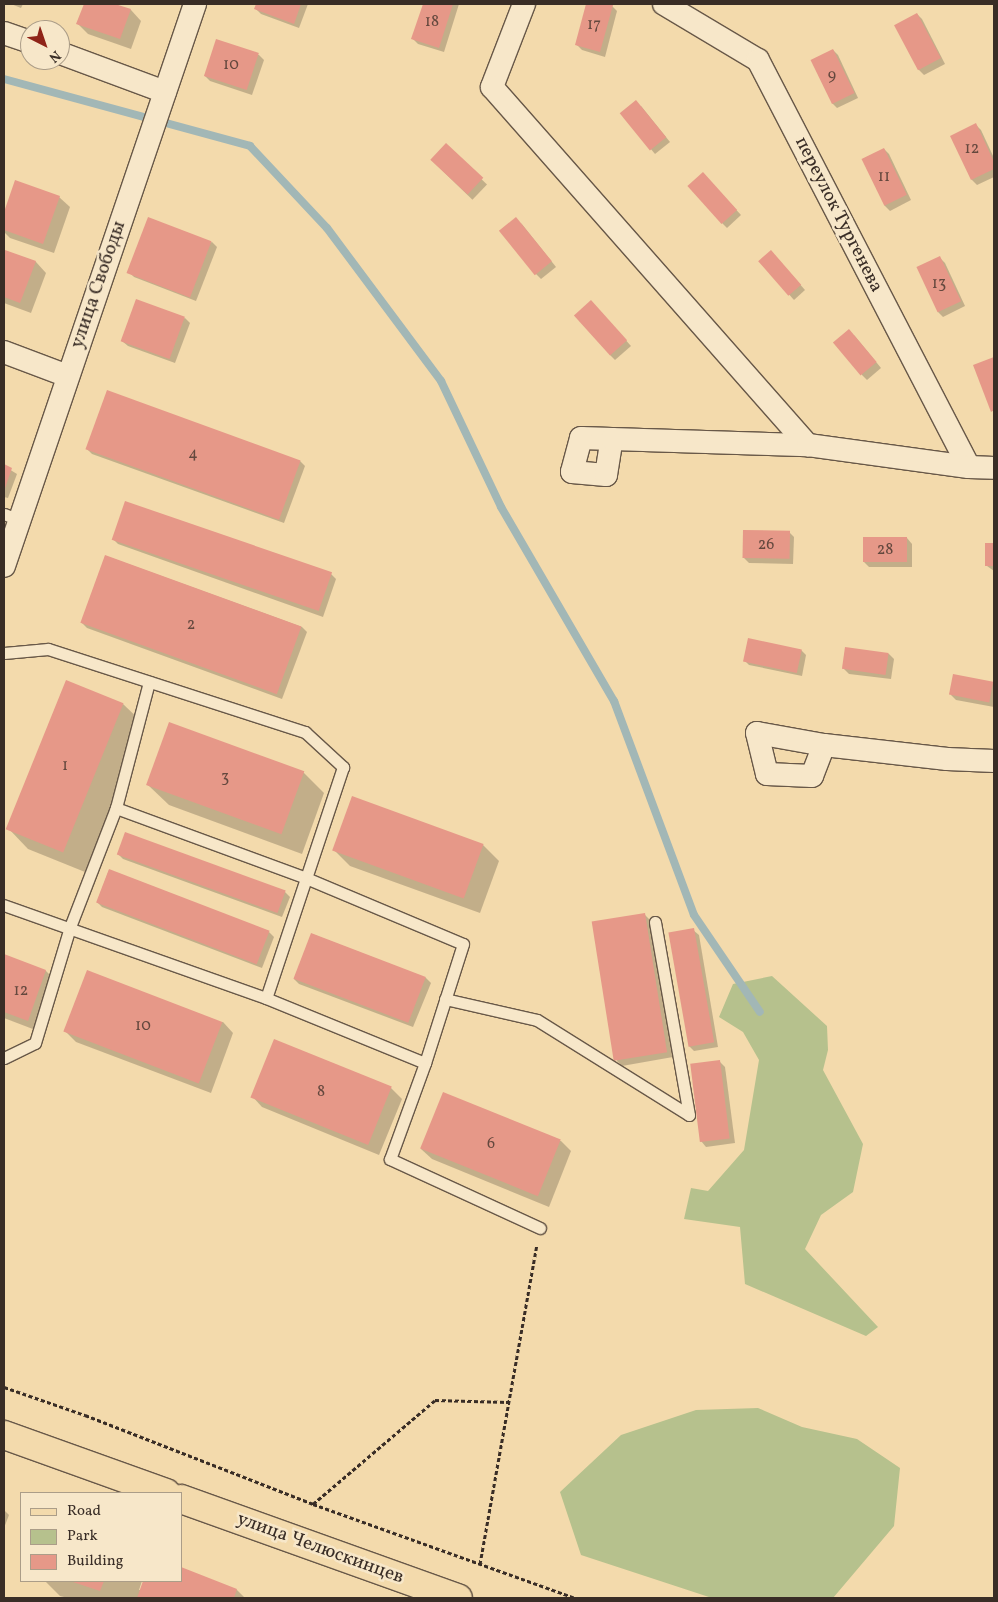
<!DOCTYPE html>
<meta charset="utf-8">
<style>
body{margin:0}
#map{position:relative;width:998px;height:1602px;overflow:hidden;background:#f3daac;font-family:Vollkorn,serif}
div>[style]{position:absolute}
.green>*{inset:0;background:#b6c18d}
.shadow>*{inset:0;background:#0003;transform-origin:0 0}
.stream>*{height:8px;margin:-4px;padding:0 4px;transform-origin:4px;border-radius:4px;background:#a2b7b6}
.building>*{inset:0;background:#e69888;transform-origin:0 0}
.path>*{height:3px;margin-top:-1.5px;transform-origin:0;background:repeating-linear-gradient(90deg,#392d26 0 4px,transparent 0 6.5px)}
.roads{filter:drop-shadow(1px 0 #685848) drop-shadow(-1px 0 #685848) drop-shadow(0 1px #685848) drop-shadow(0 -1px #685848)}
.service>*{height:11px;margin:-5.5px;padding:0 5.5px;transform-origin:5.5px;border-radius:5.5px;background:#f7e7c9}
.minor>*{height:22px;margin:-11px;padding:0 11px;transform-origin:11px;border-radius:11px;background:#f7e7c9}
.primary>*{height:28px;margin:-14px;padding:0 14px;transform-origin:14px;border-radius:14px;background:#f3daac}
span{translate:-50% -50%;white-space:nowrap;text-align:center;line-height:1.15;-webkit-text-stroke:5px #f7e7c9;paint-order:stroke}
.number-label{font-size:16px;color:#64483e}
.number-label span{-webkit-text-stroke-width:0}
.street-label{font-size:19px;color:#392d26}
.frame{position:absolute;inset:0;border:5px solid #392d26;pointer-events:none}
.legend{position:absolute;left:20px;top:1492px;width:162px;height:90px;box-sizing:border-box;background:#f7e7c9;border:1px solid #ab9d88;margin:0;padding:6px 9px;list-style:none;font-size:15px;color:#392d26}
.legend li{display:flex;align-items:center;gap:10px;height:25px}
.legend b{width:25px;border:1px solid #ab9d88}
.north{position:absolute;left:20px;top:20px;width:50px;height:50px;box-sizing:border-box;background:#f7e7c9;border:1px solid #ab9d88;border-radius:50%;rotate:139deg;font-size:14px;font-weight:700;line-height:20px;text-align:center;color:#392d26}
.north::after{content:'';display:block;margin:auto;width:18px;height:22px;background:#8f2418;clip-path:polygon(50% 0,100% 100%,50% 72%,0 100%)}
</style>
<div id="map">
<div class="green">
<i style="clip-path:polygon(772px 976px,827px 1026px,828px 1050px,823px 1070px,863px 1144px,853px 1192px,821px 1215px,805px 1249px,878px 1327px,866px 1336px,745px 1284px,740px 1227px,684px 1219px,691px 1188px,708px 1191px,744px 1150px,759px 1060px,743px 1032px,719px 1017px,733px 984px)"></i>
<i style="clip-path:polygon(758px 1408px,802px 1427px,857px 1439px,900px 1468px,894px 1526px,833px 1598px,712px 1598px,581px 1555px,560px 1492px,621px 1435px,696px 1410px)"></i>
</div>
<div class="shadow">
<i style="clip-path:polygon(11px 4px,23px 4px,21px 8px)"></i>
<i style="clip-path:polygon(85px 4px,112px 4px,131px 10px,141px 21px,131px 49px,88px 34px,78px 24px)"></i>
<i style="clip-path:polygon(257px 4px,308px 4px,299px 28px,261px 14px,256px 9px)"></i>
<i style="clip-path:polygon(424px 4px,459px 4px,444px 52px,418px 44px,413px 39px)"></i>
<i style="clip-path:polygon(588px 4px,603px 4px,612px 6px,617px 11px,605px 57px,582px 50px,577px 45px)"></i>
<i style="clip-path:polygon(917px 14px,922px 19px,945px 64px,924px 75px,919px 70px)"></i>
<i style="clip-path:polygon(217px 40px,259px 55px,264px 60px,252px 95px,210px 81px,205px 76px)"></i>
<i style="clip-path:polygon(833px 50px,838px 55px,858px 98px,837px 108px,832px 103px)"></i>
<i style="clip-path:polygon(641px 106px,670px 142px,655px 154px,621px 113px)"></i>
<i style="clip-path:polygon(976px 125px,981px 130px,994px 158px,994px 177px,977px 185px,972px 180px,952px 137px)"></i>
<i style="left:446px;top:145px;width:57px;height:21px;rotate:44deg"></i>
<i style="clip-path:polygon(884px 149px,889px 154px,911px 200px,890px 211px,885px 206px,863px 159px)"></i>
<i style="clip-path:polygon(708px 179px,741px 215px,727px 228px,722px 223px)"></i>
<i style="clip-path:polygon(16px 182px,59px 197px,70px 207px,54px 253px,10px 238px,4px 232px,4px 215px)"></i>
<i style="clip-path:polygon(521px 223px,556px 267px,541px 279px,536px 274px)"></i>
<i style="clip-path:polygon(212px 242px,217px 247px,196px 301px,134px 277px,129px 272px)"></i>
<i style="clip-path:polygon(6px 251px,36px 262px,46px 273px,31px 313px,4px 303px,4px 258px)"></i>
<i style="clip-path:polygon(776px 257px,805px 290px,794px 300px,760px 262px)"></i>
<i style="clip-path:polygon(940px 258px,945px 263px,965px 306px,943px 317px,938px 312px)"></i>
<i style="clip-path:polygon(596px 307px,631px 346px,615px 360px,610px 355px)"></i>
<i style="clip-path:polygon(185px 318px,190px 323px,175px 363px,128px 346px,122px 341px)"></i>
<i style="clip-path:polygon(854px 335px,881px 368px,867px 380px,862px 375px)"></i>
<i style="clip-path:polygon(994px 358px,994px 414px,974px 366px)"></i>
<i style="clip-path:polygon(87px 449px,300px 461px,305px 466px,284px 523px,92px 454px)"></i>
<i style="clip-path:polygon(4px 466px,17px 474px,8px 498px,4px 497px)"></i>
<i style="clip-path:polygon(789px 532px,794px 537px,793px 564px,749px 563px,744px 558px)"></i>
<i style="clip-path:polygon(907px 538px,912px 544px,912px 567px,869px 567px,864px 562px)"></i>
<i style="clip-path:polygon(113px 539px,331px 574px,336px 579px,323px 617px,118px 544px)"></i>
<i style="clip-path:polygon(987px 545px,994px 545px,994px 571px,987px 566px)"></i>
<i style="clip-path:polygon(106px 556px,302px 627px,307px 632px,282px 699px,87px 628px,82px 623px)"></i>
<i style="clip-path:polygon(846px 649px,889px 654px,894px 659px,891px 679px,849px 674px,844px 669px)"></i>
<i style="clip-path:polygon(801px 650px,806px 655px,802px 676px,749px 665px,744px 660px)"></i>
<i style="clip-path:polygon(992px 683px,994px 685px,994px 707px,956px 700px,951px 695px)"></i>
<i style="clip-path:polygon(123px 704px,144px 724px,85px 872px,28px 849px,8px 828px)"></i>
<i style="clip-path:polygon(303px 772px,324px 793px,302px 854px,169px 805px,148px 785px)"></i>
<i style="clip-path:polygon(483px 845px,499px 861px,480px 913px,350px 866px,334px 850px)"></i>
<i style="clip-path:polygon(118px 854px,285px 892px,290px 897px,282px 917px,123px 859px)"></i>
<i style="clip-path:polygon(109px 870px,269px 932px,274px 937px,262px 968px,102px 907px,97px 902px)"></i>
<i style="clip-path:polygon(644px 914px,649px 919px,673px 1057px,622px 1066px,617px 1061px)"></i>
<i style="clip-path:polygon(693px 930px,699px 935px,718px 1047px,694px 1051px,689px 1046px)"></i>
<i style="clip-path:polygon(312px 934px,426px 978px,431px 983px,413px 1027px,299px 984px,294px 979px)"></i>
<i style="clip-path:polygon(4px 956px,46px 971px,56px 981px,38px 1031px,4px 1018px)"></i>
<i style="clip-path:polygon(223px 1022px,233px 1033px,211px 1093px,76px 1042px,65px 1031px)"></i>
<i style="clip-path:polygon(720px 1062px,725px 1067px,735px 1143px,706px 1147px,701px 1141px)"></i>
<i style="clip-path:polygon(391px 1088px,402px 1099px,379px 1155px,262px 1107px,252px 1096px)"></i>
<i style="clip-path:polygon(561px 1141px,571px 1151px,549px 1207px,432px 1159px,421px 1149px)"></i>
<i style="clip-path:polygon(4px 1510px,9px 1515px,4px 1528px)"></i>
<i style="clip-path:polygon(181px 1569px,237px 1590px,245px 1598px,68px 1598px,60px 1596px,45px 1581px,142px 1581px,139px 1590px,141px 1590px,145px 1581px,181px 1581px)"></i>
</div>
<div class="stream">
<i style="left:4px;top:79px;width:255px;rotate:15.2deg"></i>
<i style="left:250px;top:146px;width:112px;rotate:46.8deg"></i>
<i style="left:327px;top:228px;width:191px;rotate:53.3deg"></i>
<i style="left:441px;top:381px;width:140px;rotate:64.5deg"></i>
<i style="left:501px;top:507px;width:225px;rotate:59.8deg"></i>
<i style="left:614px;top:701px;width:228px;rotate:69.5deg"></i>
<i style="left:694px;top:915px;width:117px;rotate:55.8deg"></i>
</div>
<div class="building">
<i style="clip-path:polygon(84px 4px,115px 4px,131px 9px,120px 39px,76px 24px)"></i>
<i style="clip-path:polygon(256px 4px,301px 4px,294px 24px,254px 9px)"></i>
<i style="clip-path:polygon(423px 4px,453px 4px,439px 48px,411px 39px)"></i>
<i style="clip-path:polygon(586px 4px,613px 5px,600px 52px,575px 45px)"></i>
<i style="left:917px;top:13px;width:51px;height:26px;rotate:62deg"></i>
<i style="left:216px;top:39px;width:45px;height:39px;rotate:18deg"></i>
<i style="left:833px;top:49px;width:49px;height:25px;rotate:64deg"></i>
<i style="left:636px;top:100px;width:48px;height:21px;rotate:51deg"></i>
<i style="clip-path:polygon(976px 123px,994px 162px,994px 169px,971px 180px,950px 136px)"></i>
<i style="left:446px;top:143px;width:51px;height:23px;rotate:43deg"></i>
<i style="left:884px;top:148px;width:52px;height:25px;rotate:64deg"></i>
<i style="left:703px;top:172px;width:51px;height:21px;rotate:48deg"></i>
<i style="clip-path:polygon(15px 180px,60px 196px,43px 244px,4px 230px,4px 212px)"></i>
<i style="left:148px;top:217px;width:68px;height:60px;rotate:21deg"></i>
<i style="left:516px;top:217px;width:57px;height:22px;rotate:51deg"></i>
<i style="clip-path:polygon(5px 250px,36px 261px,20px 303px,4px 297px)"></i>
<i style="left:771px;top:250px;width:46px;height:17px;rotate:49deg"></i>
<i style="left:940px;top:256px;width:50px;height:26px;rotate:65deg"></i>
<i style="left:136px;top:299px;width:52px;height:45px;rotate:20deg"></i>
<i style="left:591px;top:300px;width:54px;height:23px;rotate:48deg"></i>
<i style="left:849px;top:329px;width:43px;height:21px;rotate:50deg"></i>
<i style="clip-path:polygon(994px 357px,994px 410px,991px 412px,973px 365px)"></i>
<i style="left:107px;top:390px;width:206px;height:63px;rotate:20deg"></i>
<i style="clip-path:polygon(4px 464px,12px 468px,4px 491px)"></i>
<i style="left:125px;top:501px;width:219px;height:41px;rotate:19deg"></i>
<i style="left:743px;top:530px;width:47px;height:28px;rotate:1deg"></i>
<i style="left:863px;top:537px;width:44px;height:25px"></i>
<i style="left:985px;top:543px;width:9px;height:23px"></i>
<i style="left:105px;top:555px;width:209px;height:72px;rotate:20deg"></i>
<i style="left:748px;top:638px;width:55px;height:24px;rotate:12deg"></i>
<i style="left:845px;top:647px;width:44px;height:22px;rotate:8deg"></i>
<i style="left:953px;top:674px;width:41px;height:21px;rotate:11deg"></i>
<i style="left:66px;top:680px;width:62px;height:161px;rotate:22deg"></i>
<i style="left:169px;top:722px;width:144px;height:67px;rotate:20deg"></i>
<i style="left:352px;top:796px;width:140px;height:58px;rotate:20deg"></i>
<i style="left:125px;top:832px;width:171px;height:24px;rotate:20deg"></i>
<i style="left:109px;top:869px;width:172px;height:36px;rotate:21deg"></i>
<i style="left:645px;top:913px;width:141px;height:54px;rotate:81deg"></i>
<i style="left:694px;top:928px;width:116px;height:26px;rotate:80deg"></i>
<i style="left:311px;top:933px;width:123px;height:49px;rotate:21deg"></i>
<i style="clip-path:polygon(4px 954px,46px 970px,28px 1021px,4px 1012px)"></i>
<i style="left:87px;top:970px;width:145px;height:66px;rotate:21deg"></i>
<i style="left:274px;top:1039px;width:127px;height:63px;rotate:22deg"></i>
<i style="left:720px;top:1060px;width:79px;height:30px;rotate:83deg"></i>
<i style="left:443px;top:1092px;width:127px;height:61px;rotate:22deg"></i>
<i style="clip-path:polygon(181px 1567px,237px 1589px,234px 1598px,137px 1598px,143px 1581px,181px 1581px)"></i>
<i style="clip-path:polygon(70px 1581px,104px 1581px,100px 1591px)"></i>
</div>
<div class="path">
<i style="left:4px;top:1387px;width:86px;rotate:19.1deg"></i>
<i style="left:85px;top:1415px;width:245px;rotate:21.3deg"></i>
<i style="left:313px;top:1504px;width:279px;rotate:19.7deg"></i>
<i style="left:313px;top:1504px;width:160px;rotate:-40.4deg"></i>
<i style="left:435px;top:1400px;width:73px;rotate:1.6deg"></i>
<i style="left:480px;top:1564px;width:324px;rotate:-79.9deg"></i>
</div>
<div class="roads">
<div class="service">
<i style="left:4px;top:514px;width:17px;rotate:21deg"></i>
<i style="left:4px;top:653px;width:44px;rotate:-5.2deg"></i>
<i style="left:48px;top:649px;width:270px;rotate:17.9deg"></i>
<i style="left:305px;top:732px;width:52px;rotate:42.6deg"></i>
<i style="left:343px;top:767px;width:243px;rotate:108.4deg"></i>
<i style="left:266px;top:998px;width:278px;rotate:-160.5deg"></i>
<i style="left:149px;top:682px;width:130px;rotate:104.7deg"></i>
<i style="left:116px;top:808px;width:202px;rotate:20.2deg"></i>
<i style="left:306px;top:878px;width:170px;rotate:22.8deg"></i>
<i style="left:463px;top:944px;width:125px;rotate:107.7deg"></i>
<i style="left:425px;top:1063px;width:172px;rotate:-157.8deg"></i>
<i style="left:445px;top:999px;width:94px;rotate:12.9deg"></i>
<i style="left:537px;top:1020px;width:179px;rotate:32deg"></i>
<i style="left:689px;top:1115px;width:196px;rotate:-100deg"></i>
<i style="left:4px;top:1058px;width:34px;rotate:-26deg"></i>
<i style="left:35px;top:1043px;width:121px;rotate:-73.2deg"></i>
<i style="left:70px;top:927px;width:128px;rotate:-68.9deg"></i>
<i style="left:425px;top:1063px;width:102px;rotate:110deg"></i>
<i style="left:390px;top:1159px;width:165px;rotate:24.7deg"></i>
</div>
<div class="minor">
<i style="left:524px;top:4px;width:89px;rotate:111.1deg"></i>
<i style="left:492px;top:87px;width:478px;rotate:48.6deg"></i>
<i style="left:664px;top:4px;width:109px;rotate:30.8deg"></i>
<i style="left:758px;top:60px;width:458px;rotate:62.6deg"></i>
<i style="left:4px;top:33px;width:28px;rotate:19deg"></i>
<i style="left:60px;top:53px;width:112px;rotate:20.4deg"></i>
<i style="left:4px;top:352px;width:68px;rotate:20.6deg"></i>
<i style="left:612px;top:439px;width:31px;rotate:-178deg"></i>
<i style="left:581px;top:438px;width:35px;rotate:105deg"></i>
<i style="left:572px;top:472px;width:34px;rotate:5deg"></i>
<i style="left:606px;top:475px;width:36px;rotate:-81deg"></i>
<i style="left:612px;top:439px;width:196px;rotate:1.8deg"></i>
<i style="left:808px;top:445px;width:162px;rotate:7.8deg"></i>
<i style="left:969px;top:467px;width:25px;rotate:2deg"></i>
<i style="left:4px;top:566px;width:594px;rotate:-71.23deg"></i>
<i style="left:824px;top:745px;width:68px;rotate:-169.8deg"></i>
<i style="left:757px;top:733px;width:42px;rotate:76.3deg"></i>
<i style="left:767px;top:774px;width:45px;rotate:2.5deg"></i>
<i style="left:812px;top:776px;width:33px;rotate:-69deg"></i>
<i style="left:824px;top:745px;width:124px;rotate:6.5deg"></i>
<i style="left:947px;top:759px;width:47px;rotate:2.4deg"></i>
</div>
<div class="primary">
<i style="left:4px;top:1435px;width:172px;rotate:19.7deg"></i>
<i style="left:181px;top:1499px;width:294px;rotate:19.7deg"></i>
</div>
</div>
<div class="number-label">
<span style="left:432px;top:22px">18</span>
<span style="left:594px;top:25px">17</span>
<span style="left:231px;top:65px">10</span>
<span style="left:832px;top:76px">9</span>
<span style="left:972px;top:149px">12</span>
<span style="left:884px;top:177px">11</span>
<span style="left:939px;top:284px">13</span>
<span style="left:193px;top:454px">4</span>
<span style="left:766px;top:545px">26</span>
<span style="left:885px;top:550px">28</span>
<span style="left:191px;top:625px">2</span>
<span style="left:65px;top:766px">1</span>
<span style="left:225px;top:778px">3</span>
<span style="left:21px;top:991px">12</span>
<span style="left:143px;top:1026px">10</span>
<span style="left:321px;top:1092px">8</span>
<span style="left:491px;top:1144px">6</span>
</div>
<div class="street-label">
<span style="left:838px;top:215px;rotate:63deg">переулок Тургенева</span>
<span style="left:99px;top:285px;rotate:-71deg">улица Свободы</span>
<span style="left:320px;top:1549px;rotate:20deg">улица Челюскинцев</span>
</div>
<div class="frame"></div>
<ul class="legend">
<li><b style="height:6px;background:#f3daac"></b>Road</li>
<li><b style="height:14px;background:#b6c18d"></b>Park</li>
<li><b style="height:14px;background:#e69888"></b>Building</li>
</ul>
<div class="north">N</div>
</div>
